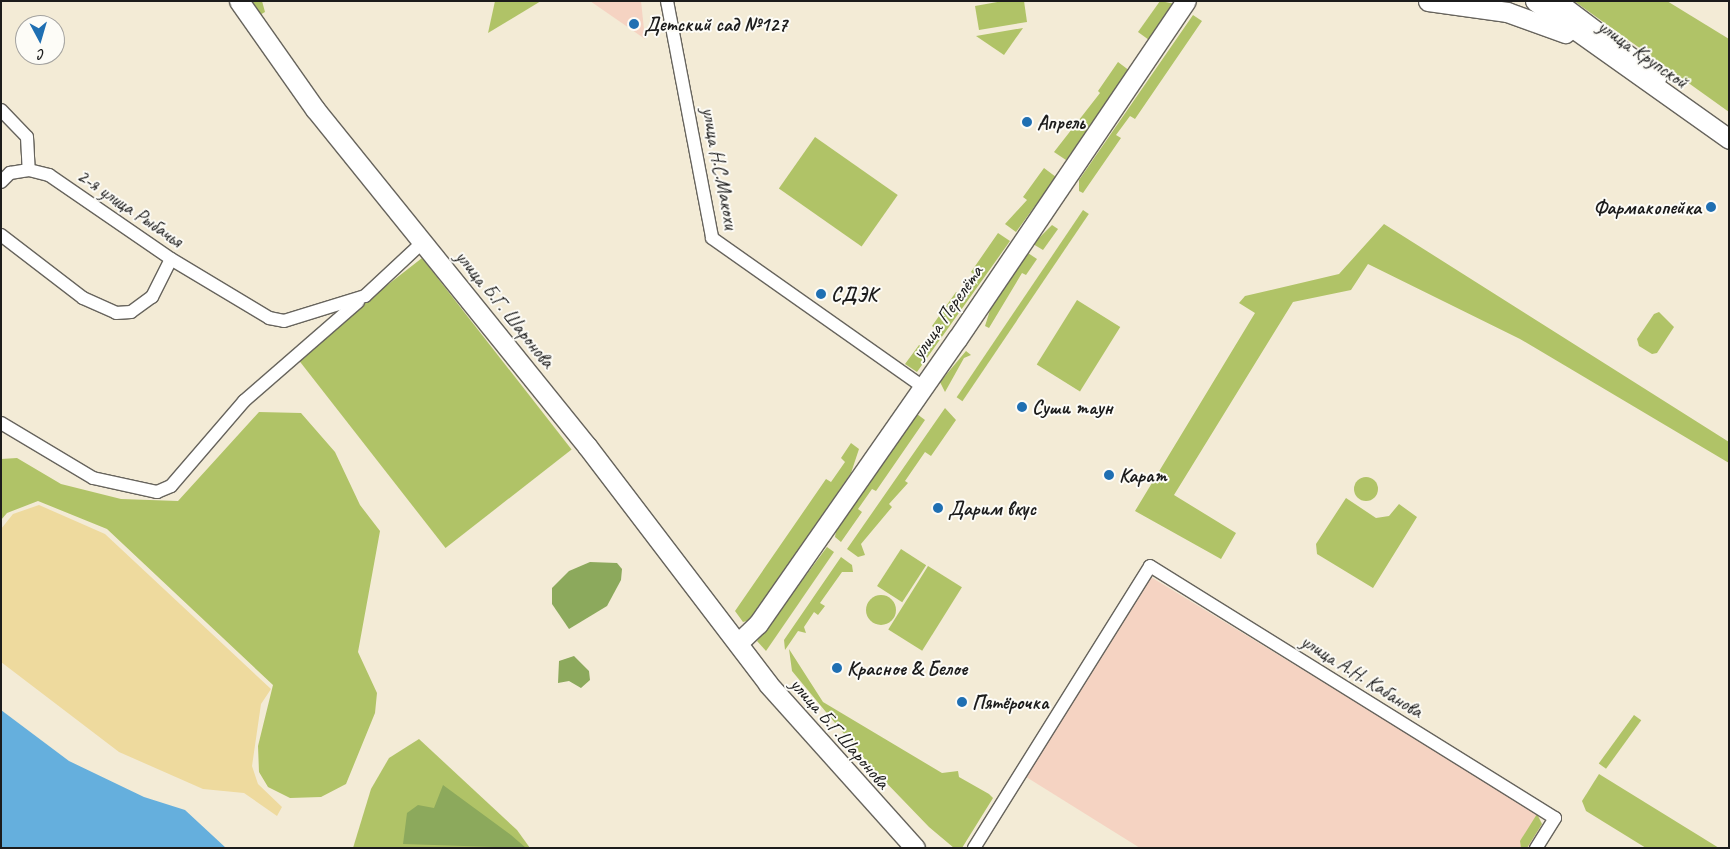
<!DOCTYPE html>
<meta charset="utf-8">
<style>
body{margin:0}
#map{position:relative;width:1730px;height:849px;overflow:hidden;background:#f3ebd6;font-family:Caveat,sans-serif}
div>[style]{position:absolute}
.built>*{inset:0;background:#f5d3c2}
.green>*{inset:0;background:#b0c367;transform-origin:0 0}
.round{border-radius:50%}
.forest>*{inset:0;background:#8ca95c}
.sand>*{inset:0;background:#eeda9e}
.water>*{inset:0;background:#65afdd}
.roads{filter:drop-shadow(1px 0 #67645d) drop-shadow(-1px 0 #67645d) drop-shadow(0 1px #67645d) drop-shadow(0 -1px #67645d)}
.street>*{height:12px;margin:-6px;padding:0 6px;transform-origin:6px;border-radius:6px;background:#fff}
.secondary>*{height:19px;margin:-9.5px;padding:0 9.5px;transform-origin:9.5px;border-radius:9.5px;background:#fff}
.dots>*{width:14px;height:14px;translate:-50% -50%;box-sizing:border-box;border:2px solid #fdfcf7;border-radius:50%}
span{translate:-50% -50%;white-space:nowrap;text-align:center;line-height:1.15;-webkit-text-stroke:4px #fdfcf7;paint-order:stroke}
.poi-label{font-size:20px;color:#1c1c1c;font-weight:700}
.left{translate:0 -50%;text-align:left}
.right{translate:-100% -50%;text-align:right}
.street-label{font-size:20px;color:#1c1c1c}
.frame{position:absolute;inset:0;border:2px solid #1c1c1c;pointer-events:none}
.north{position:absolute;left:15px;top:15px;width:50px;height:50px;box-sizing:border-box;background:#fdfcf7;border:1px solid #a3a29f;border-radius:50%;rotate:174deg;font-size:14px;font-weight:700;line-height:20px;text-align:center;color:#1c1c1c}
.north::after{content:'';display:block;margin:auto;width:18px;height:22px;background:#1f6fb2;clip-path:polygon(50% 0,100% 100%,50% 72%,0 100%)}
</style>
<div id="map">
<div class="built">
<i style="clip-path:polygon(590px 1px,641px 1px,645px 39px)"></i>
<i style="clip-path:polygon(1151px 577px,1537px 813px,1542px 824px,1528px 848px,1140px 848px,1023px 775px)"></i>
</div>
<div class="green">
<i style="clip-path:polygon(245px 1px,262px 1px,265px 12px,258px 16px)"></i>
<i style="clip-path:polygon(495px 1px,541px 1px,488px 33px)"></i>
<i style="clip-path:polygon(1003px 1px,1024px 1px,1027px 22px,979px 30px,975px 6px)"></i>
<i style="clip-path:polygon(1160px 1px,1176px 4px,1149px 40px,1138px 32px)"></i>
<i style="clip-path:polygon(1574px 1px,1667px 1px,1729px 39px,1729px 112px)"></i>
<i style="clip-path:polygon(1193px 15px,1202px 21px,1135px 119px,1130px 116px,1116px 135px,1121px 138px,1083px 193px,1079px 191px,1079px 180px)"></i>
<i style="clip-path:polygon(1023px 28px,1004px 55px,976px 36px)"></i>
<i style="clip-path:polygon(1118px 62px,1130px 71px,1066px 160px,1054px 152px,1100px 93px,1098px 91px)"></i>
<i style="left:815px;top:137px;width:101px;height:63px;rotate:35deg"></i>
<i style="clip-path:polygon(1044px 168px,1056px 177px,1016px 232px,1005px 224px,1027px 200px,1023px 197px)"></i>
<i style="left:1083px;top:210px;width:7px;height:226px;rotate:34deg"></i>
<i style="clip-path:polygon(1384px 224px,1729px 442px,1729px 463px,1520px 339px,1368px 264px,1351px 290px,1293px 302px,1174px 495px,1236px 533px,1221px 559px,1135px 511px,1255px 313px,1239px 303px,1245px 296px,1339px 274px)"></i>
<i style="clip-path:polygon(1052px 225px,1058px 229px,1043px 250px,1033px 244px)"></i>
<i style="clip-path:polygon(998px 233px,1010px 241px,917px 372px,905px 364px,919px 345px,923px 348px,936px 329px,932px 326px,956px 292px,961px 295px,975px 275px,971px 272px)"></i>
<i style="clip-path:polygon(1028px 253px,1037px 259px,1026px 275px,1022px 273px,989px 328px,985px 326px,992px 304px)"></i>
<i style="left:422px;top:258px;width:243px;height:160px;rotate:52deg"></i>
<i style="left:1077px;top:300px;width:51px;height:76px;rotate:32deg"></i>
<i style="clip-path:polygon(1659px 312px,1674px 327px,1657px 353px,1652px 354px,1639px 346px,1637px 339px,1654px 314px)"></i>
<i style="clip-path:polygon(966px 351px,971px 355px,964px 358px,945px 392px,940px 382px)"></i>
<i style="clip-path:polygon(945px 408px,956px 420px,931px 456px,925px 452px,905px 481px,908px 483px,889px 504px,892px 507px,861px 544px,865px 555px,858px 557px,847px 549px)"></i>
<i style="clip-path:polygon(259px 412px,301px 413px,335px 452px,360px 505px,380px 531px,358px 652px,377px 693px,375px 713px,346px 784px,321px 797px,290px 798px,268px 787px,259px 772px,258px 746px,273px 685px,107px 529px,38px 501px,7px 513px,1px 520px,1px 459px,17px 458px,61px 484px,121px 499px,178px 501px)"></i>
<i style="clip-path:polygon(917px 414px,925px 420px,876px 491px,872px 489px,858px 509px,862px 512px,841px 542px,835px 537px,836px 530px)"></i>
<i style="clip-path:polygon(851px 443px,859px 449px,851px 473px,750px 620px,743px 622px,735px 611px,826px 479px,831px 482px,845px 462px,841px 458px)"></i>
<i class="round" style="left:1354px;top:477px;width:24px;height:24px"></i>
<i style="clip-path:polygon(1346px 498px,1376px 518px,1389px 516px,1399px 504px,1417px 517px,1373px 588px,1317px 554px,1316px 544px)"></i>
<i style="clip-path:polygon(827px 547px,834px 552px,766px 651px,757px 641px)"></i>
<i style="left:901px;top:549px;width:30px;height:44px;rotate:33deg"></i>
<i style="clip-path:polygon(841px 557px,852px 565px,853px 572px,842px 572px,820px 603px,825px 606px,818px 615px,814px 612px,804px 627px,806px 633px,798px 631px,785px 650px,784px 640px)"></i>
<i style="left:928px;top:566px;width:40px;height:75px;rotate:32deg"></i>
<i class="round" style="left:866px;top:595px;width:30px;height:30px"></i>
<i style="clip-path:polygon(789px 649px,823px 702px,942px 773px,958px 771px,959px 777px,989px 794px,993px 798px,962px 848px,954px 848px,929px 827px,874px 770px,792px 671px)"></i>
<i style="left:1634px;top:715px;width:9px;height:60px;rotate:36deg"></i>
<i style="clip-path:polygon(419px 739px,517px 830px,530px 848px,353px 848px,371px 789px,389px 758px)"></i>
<i style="clip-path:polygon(1599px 774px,1719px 848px,1646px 848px,1586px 811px,1582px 801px)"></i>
<i style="clip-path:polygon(1537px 814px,1542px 824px,1527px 848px,1521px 848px,1520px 841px)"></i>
</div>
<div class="forest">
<i style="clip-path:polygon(590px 562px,617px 563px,622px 569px,621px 580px,607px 606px,569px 629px,552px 604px,552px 588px,569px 571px)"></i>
<i style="clip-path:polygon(574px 656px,589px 671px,590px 680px,581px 688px,569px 681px,558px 683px,559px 661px)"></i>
<i style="clip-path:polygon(443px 785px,511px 835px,526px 848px,403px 844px,407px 813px,418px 805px,434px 808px)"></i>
</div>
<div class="sand">
<i style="clip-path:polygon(39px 505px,105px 534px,271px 689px,261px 704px,252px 766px,258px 784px,282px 807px,277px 816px,244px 793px,203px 789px,119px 752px,1px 662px,1px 529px,13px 514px)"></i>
</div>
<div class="water">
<i style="clip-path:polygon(1px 710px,69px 761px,144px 797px,185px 810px,226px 848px,1px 848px)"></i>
</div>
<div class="roads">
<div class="street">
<i style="left:667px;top:1px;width:241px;rotate:79.2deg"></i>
<i style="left:712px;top:238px;width:257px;rotate:35.2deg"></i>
<i style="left:1px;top:110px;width:37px;rotate:46deg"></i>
<i style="left:27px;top:137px;width:33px;rotate:87deg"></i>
<i style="left:1px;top:182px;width:13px;rotate:-45deg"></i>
<i style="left:10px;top:173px;width:19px;rotate:-9deg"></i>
<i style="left:29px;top:170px;width:21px;rotate:14deg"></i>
<i style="left:49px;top:175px;width:148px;rotate:34.5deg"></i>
<i style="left:171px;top:259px;width:114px;rotate:31deg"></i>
<i style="left:269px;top:318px;width:15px;rotate:11deg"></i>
<i style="left:284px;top:321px;width:85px;rotate:-17.2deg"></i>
<i style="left:365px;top:296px;width:79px;rotate:-43deg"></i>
<i style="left:1px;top:235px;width:103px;rotate:37.5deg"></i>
<i style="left:83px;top:298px;width:36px;rotate:24deg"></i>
<i style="left:116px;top:313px;width:15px;rotate:-4deg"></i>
<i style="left:131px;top:312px;width:26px;rotate:-36deg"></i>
<i style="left:152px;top:297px;width:42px;rotate:-63.4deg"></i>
<i style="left:1px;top:423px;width:107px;rotate:30.9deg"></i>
<i style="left:93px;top:478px;width:66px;rotate:12.3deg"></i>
<i style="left:157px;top:492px;width:15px;rotate:-23deg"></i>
<i style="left:171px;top:486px;width:112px;rotate:-49.3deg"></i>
<i style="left:244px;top:401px;width:151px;rotate:-41deg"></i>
<i style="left:974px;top:848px;width:332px;rotate:-58deg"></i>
<i style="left:1150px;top:566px;width:477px;rotate:31.9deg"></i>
<i style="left:1555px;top:818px;width:36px;rotate:122deg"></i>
</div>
<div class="secondary">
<i style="left:239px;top:1px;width:132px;rotate:54.9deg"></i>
<i style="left:315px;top:109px;width:433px;rotate:51.1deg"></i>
<i style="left:587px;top:446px;width:299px;rotate:52.7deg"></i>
<i style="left:768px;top:684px;width:220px;rotate:48.1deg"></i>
<i style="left:1428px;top:1px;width:80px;rotate:7.9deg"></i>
<i style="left:1507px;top:12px;width:62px;rotate:19.9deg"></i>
<i style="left:1535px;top:1px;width:238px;rotate:35.4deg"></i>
<i style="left:1556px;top:1px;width:126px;rotate:37deg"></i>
<i style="left:738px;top:643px;width:28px;rotate:-44deg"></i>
<i style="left:758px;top:624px;width:348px;rotate:-55.1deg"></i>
<i style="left:957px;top:339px;width:408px;rotate:-55.9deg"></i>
</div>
</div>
<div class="dots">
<i style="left:634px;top:24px;background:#1f6fb2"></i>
<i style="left:1027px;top:122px;background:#1f6fb2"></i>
<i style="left:1711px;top:207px;background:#1f6fb2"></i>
<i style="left:821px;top:294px;background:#1f6fb2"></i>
<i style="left:1022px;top:407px;background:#1f6fb2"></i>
<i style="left:1109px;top:475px;background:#1f6fb2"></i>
<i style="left:938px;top:508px;background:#1f6fb2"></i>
<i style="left:837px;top:668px;background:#1f6fb2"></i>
<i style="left:962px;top:702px;background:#1f6fb2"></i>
</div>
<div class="poi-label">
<span class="left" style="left:644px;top:24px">Детский сад №127</span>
<span class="left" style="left:1037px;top:122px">Апрель</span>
<span class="right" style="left:1701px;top:207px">Фармакопейка</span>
<span class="left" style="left:831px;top:294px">СДЭК</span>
<span class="left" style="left:1032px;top:407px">Суши таун</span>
<span class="left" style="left:1119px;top:475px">Карат</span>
<span class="left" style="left:948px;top:508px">Дарим вкус</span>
<span class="left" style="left:847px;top:668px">Красное &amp; Белое</span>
<span class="left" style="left:972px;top:702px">Пятёрочка</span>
</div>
<div class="street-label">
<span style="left:1643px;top:54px;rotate:35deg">улица Крупской</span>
<span style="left:720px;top:168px;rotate:79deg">улица Н.С.Макохи</span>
<span style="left:130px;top:208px;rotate:34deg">2-я улица Рыбачья</span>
<span style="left:505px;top:309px;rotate:51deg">улица Б.Г. Шаронова</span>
<span style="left:947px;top:312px;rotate:-55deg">улица Перелёта</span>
<span style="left:1362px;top:676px;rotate:32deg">улица А.Н. Кабанова</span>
<span style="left:840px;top:733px;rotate:49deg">улица Б.Г.Шаронова</span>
</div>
<div class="frame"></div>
<div class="north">С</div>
</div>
